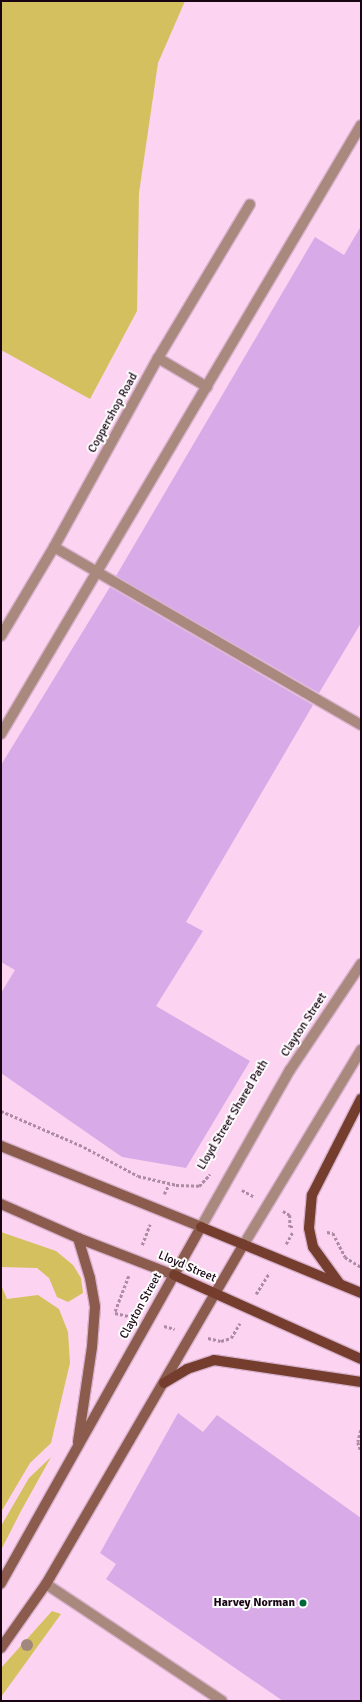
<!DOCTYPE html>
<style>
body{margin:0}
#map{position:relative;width:362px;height:1702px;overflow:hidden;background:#fcd3f0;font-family:Signika,sans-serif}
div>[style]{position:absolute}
.green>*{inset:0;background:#d5c05f}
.building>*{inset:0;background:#d8abe8}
.path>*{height:2.5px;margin-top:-1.25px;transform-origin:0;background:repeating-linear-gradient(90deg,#ad8ba3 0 3px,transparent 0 5px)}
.roads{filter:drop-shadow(1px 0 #d8b2cd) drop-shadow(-1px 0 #d8b2cd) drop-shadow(0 1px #d8b2cd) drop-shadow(0 -1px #d8b2cd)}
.lane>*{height:10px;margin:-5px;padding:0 5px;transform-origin:5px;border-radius:5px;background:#a9887e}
.street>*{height:10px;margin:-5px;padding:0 5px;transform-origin:5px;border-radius:5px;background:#a9887e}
.secondary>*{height:10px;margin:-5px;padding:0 5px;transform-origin:5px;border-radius:5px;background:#8b5c4e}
.primary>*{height:10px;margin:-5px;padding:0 5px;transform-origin:5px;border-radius:5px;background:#753d2d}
.trees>*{width:12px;height:12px;margin:-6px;border-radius:50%;background:#a0887f}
.dots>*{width:11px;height:11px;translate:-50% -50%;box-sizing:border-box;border:2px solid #fff;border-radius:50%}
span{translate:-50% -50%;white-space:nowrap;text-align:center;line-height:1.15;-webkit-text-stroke:4px #fff;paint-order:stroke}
.street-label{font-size:12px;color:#190414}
.poi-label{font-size:12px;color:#190414;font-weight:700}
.right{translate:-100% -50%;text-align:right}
.frame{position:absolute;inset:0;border:2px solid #190414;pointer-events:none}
</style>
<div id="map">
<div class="green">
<i style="clip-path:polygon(1px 1px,185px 1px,158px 63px,139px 193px,137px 311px,90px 399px,1px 350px)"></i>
<i style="clip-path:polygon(1px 1232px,56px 1251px,73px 1265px,81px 1278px,83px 1293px,68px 1302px,57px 1297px,49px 1278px,37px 1268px,1px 1267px)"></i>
<i style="clip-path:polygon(1px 1285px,7px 1299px,38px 1295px,59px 1309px,68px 1332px,70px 1363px,51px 1443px,30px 1463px,1px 1512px)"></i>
<i style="clip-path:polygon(51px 1457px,21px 1511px,1px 1550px,1px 1526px,29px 1478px)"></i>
<i style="clip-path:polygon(52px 1611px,61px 1614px,1px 1697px,1px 1668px)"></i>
</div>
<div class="building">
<i style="clip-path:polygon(361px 226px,361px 623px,319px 693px,116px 576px,315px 237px,344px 255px)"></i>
<i style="clip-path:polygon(110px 587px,313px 705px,186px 922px,203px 931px,156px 1006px,250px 1061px,186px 1168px,122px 1157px,1px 1073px,1px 993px,15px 970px,1px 962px,1px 765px)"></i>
<i style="clip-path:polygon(178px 1413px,203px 1432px,217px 1415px,361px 1518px,361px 1701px,283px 1701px,106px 1579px,116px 1564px,100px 1553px)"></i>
</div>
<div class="path">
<i style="left:1px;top:1111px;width:90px;rotate:23.4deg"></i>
<i style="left:84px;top:1147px;width:61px;rotate:28.2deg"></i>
<i style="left:138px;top:1176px;width:39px;rotate:13deg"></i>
<i style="left:176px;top:1185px;width:23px;rotate:2deg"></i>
<i style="left:199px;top:1186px;width:16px;rotate:-47deg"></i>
<i style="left:242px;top:1190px;width:13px;rotate:29deg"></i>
<i style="left:164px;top:1194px;width:11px;rotate:-63deg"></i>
<i style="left:283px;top:1211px;width:8px;rotate:30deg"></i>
<i style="left:290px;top:1215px;width:12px;rotate:90deg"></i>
<i style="left:290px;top:1227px;width:3px"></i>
<i style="left:327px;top:1232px;width:6px;rotate:9deg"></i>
<i style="left:333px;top:1233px;width:27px;rotate:63deg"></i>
<i style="left:345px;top:1257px;width:19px;rotate:32deg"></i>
<i style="left:286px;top:1244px;width:13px;rotate:-61deg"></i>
<i style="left:142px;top:1245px;width:22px;rotate:-69deg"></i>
<i style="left:129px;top:1276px;width:40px;rotate:111deg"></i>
<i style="left:115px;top:1313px;width:17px;rotate:13deg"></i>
<i style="left:256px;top:1294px;width:25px;rotate:-58deg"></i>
<i style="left:164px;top:1326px;width:11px;rotate:15deg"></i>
<i style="left:208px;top:1338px;width:13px;rotate:13deg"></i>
<i style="left:221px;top:1341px;width:10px;rotate:-17deg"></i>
<i style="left:231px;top:1338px;width:17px;rotate:-59deg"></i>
<i style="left:361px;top:1430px;width:12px;rotate:104deg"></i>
<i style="left:358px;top:1442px;width:10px;rotate:73deg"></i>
</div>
<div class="roads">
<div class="lane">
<i style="left:158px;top:358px;width:57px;rotate:30.6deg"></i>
<i style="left:54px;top:547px;width:355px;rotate:30.1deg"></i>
<i style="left:1px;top:734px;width:707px;rotate:-59.41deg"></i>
<i style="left:46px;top:1584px;width:211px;rotate:33.6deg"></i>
</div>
<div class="street">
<i style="left:1px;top:636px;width:104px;rotate:-59.2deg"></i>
<i style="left:54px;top:547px;width:216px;rotate:-61.2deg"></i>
<i style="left:158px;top:358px;width:179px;rotate:-59.1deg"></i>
<i style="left:201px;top:1227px;width:180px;rotate:-60.5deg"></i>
<i style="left:290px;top:1070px;width:128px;rotate:-56.2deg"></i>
<i style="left:244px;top:1244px;width:227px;rotate:-58.9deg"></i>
</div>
<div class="secondary">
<i style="left:1px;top:1146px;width:216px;rotate:22deg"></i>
<i style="left:201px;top:1227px;width:409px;rotate:119.3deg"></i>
<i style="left:1px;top:1204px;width:84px;rotate:23.8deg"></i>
<i style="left:78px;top:1238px;width:103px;rotate:21.1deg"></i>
<i style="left:78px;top:1238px;width:42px;rotate:73.3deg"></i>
<i style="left:90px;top:1278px;width:29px;rotate:80deg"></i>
<i style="left:95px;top:1307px;width:40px;rotate:94.3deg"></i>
<i style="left:92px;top:1347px;width:96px;rotate:98.4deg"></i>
<i style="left:1px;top:1648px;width:78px;rotate:-54.9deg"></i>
<i style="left:46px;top:1584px;width:393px;rotate:-59.8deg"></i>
</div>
<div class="primary">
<i style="left:201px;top:1227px;width:173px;rotate:22.4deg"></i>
<i style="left:174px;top:1275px;width:205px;rotate:24.2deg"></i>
<i style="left:339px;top:1283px;width:44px;rotate:-125.8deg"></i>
<i style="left:313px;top:1247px;width:19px;rotate:-102deg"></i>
<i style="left:309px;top:1228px;width:33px;rotate:-85deg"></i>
<i style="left:312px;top:1195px;width:108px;rotate:-63deg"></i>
<i style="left:164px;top:1383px;width:27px;rotate:-31deg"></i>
<i style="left:187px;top:1369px;width:28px;rotate:-18deg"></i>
<i style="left:214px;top:1360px;width:149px;rotate:8.5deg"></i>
</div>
</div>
<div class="trees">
<i style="left:27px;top:1645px"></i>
</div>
<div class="dots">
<i style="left:303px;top:1603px;background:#00673d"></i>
</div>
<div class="street-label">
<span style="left:113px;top:413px;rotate:-61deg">Coppershop Road</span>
<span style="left:304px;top:1025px;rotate:-57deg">Clayton Street</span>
<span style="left:233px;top:1115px;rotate:-59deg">Lloyd Street Shared Path</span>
<span style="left:187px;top:1267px;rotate:23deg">Lloyd Street</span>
<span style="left:141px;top:1306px;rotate:-61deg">Clayton Street</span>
</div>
<div class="poi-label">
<span class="right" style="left:295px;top:1603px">Harvey Norman</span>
</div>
<div class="frame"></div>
</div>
